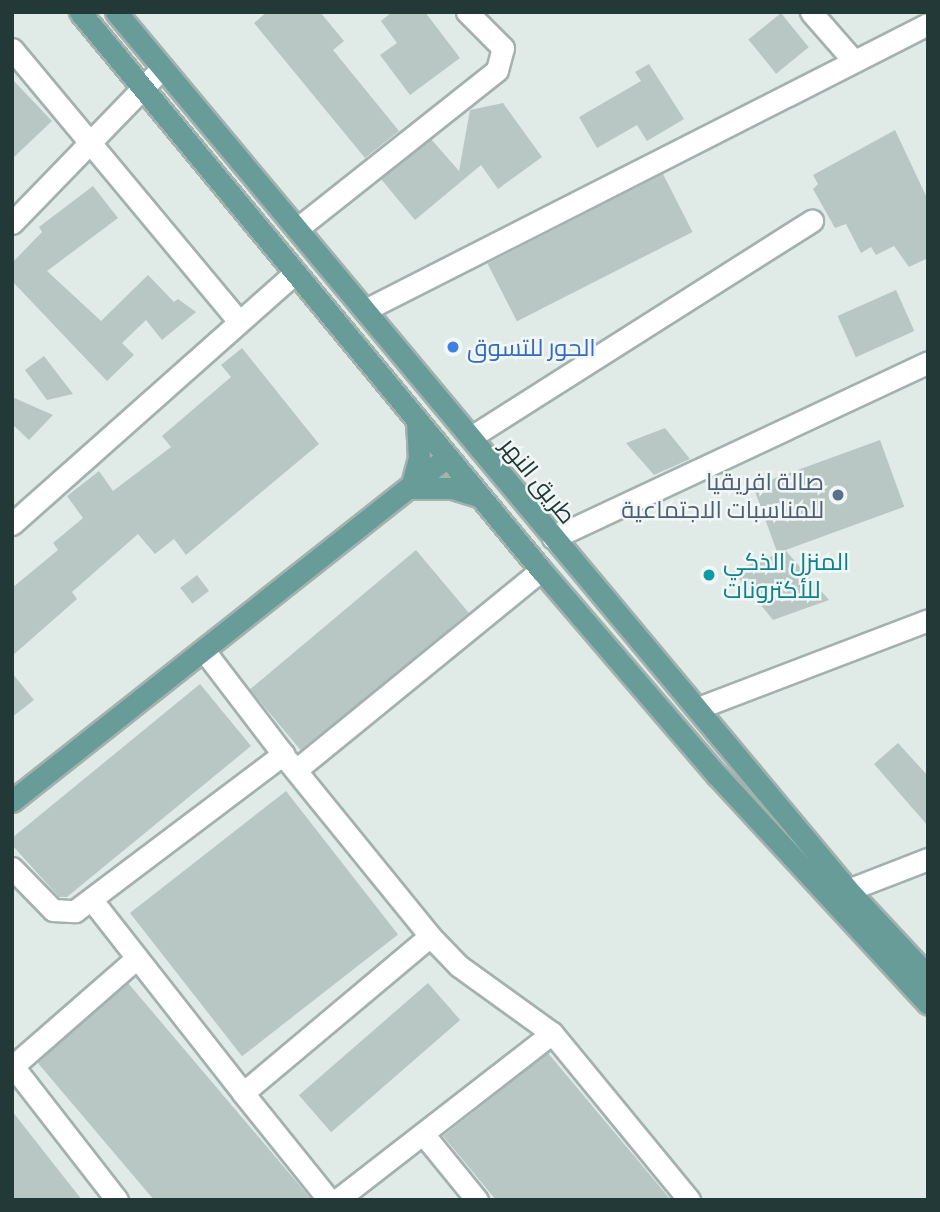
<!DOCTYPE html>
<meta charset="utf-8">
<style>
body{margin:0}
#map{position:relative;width:940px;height:1212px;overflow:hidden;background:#e0eae7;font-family:Barlow,Cairo,sans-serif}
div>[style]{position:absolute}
.building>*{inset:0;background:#b9c7c4;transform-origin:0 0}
.roads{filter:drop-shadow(2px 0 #a3b1af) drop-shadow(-2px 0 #a3b1af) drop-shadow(0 2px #a3b1af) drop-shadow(0 -2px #a3b1af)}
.minor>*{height:21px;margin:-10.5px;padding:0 10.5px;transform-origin:10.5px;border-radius:10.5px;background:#fff}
.major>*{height:21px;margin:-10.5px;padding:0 10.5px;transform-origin:10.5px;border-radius:10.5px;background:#689c99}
.dots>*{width:19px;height:19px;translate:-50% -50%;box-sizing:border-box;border:4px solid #f1f7f5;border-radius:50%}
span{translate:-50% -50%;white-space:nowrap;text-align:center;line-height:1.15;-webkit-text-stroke:5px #f1f7f5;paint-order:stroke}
.shop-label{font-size:24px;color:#366cbe}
.left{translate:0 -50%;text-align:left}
.street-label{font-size:24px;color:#223937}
.service-label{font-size:24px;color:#4e5e75}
.right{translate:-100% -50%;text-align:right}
.culture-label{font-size:24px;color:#0d838f}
.frame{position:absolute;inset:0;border:14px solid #223937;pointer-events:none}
</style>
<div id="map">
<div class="building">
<i style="clip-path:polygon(267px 12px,320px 12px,344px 41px,333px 50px,399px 131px,365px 158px,254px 23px)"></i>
<i style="clip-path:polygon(392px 12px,425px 12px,460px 58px,410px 95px,380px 55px,397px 43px,381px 21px)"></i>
<i style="left:781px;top:13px;width:44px;height:42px;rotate:51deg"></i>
<i style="clip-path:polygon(649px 64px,684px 119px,647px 141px,637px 125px,597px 148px,579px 117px,641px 81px,635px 72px)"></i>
<i style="clip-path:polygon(12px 79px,52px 121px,12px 159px)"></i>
<i style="clip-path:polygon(503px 103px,542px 157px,498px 189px,481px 165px,415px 220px,381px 179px,431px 139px,459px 171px,470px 110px)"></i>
<i style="clip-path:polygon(895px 130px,928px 200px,928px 258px,909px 267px,894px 246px,876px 255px,871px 247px,861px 253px,846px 224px,835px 228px,813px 189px,818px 184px,813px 175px)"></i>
<i style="left:663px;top:174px;width:65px;height:197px;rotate:63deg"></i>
<i style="clip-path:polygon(93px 186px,118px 218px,47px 271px,101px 321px,148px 275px,174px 302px,178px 299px,196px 312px,162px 340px,146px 320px,122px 343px,134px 355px,107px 381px,12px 281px,12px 263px,42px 232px,39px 227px)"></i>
<i style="left:896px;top:290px;width:45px;height:64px;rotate:66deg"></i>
<i style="clip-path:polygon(242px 348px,319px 444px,186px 555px,174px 539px,155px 554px,138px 534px,72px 592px,77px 599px,12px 656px,12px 588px,58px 550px,53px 543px,83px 518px,67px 496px,99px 471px,113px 491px,171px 447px,162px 436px,231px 377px,221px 365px)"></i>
<i style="clip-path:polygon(44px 356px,73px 394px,47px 400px,25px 370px)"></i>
<i style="clip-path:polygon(12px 397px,53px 415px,29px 440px,12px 424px)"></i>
<i style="clip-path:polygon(665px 428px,690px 459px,654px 475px,626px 443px)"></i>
<i style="left:880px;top:440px;width:71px;height:135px;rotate:70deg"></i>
<i style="left:416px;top:550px;width:82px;height:217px;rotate:50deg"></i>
<i style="clip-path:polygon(786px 551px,829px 600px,773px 620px,733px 571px)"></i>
<i style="left:197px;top:575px;width:20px;height:21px;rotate:53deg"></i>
<i style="clip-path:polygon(12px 673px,34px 700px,12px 717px)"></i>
<i style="clip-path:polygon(200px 684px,251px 746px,67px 897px,59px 897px,12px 845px,12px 838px)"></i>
<i style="clip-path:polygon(898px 743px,928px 776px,928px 826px,874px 764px)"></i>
<i style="left:286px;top:791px;width:182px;height:198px;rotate:52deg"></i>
<i style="left:428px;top:983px;width:49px;height:171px;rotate:49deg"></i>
<i style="clip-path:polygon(126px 985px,128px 983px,312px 1200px,154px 1200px,37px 1062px)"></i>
<i style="clip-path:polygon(548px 1053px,671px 1200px,496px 1200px,443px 1136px)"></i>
<i style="clip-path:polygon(12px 1111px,82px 1200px,12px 1200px)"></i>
</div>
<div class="roads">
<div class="minor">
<i style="left:811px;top:12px;width:64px;rotate:48.8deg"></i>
<i style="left:12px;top:49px;width:353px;rotate:50.2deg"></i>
<i style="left:12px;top:223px;width:216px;rotate:-45.9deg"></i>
<i style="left:298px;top:228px;width:254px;rotate:-38.4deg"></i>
<i style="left:497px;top:70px;width:23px;rotate:-75deg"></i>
<i style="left:503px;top:48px;width:51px;rotate:-135deg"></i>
<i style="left:365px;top:310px;width:631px;rotate:-26.93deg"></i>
<i style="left:471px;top:437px;width:404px;rotate:-32.4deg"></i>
<i style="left:12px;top:524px;width:378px;rotate:-41.6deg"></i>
<i style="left:553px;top:538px;width:414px;rotate:-25.1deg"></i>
<i style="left:698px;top:708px;width:246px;rotate:-20.9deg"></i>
<i style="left:288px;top:761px;width:225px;rotate:50.9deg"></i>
<i style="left:296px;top:770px;width:316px;rotate:-39.2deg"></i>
<i style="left:12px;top:868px;width:59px;rotate:45.7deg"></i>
<i style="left:53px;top:910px;width:22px;rotate:3deg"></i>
<i style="left:75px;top:911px;width:261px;rotate:-37deg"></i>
<i style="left:283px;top:754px;width:128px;rotate:-127.4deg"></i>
<i style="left:848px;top:890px;width:86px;rotate:-21.2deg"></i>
<i style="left:91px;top:899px;width:246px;rotate:51.9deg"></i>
<i style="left:243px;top:1093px;width:244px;rotate:-40deg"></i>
<i style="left:430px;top:936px;width:42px;rotate:46deg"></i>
<i style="left:459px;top:966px;width:115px;rotate:35.8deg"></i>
<i style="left:552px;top:1033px;width:216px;rotate:50.6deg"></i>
<i style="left:12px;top:1065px;width:171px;rotate:52.1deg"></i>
<i style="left:13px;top:1066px;width:164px;rotate:-41.1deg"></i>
<i style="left:243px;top:1093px;width:137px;rotate:51.2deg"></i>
<i style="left:424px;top:1135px;width:84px;rotate:50.8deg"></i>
<i style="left:337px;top:1200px;width:272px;rotate:-37.8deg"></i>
</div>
<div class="major">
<i style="left:80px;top:12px;width:724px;rotate:50.44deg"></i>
<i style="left:541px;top:570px;width:270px;rotate:49.4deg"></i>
<i style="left:717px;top:775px;width:311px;rotate:47.3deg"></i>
<i style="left:116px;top:12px;width:1143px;rotate:50.18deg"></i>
<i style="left:848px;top:890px;width:117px;rotate:47.1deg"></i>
<i style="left:417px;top:421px;width:37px;rotate:87deg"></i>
<i style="left:419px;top:458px;width:31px;rotate:105deg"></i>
<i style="left:411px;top:488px;width:41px"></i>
<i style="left:452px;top:488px;width:28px;rotate:17deg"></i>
<i style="left:12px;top:801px;width:555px;rotate:-38.34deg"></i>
</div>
</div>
<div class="dots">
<i style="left:453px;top:347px;background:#3f7fe0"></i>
<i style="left:838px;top:495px;background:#5c6f8a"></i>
<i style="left:709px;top:575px;background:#0f9aa8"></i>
</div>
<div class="shop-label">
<span class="left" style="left:467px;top:347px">الحور للتسوق</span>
</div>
<div class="street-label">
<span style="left:539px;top:480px;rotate:51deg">طريق النهر</span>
</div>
<div class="service-label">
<span class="right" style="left:824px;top:495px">صالة افريقيا<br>للمناسبات الاجتماعية</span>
</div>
<div class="culture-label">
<span class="left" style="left:723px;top:575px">المنزل الذكي<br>للأكترونات</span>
</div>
<div class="frame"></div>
</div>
